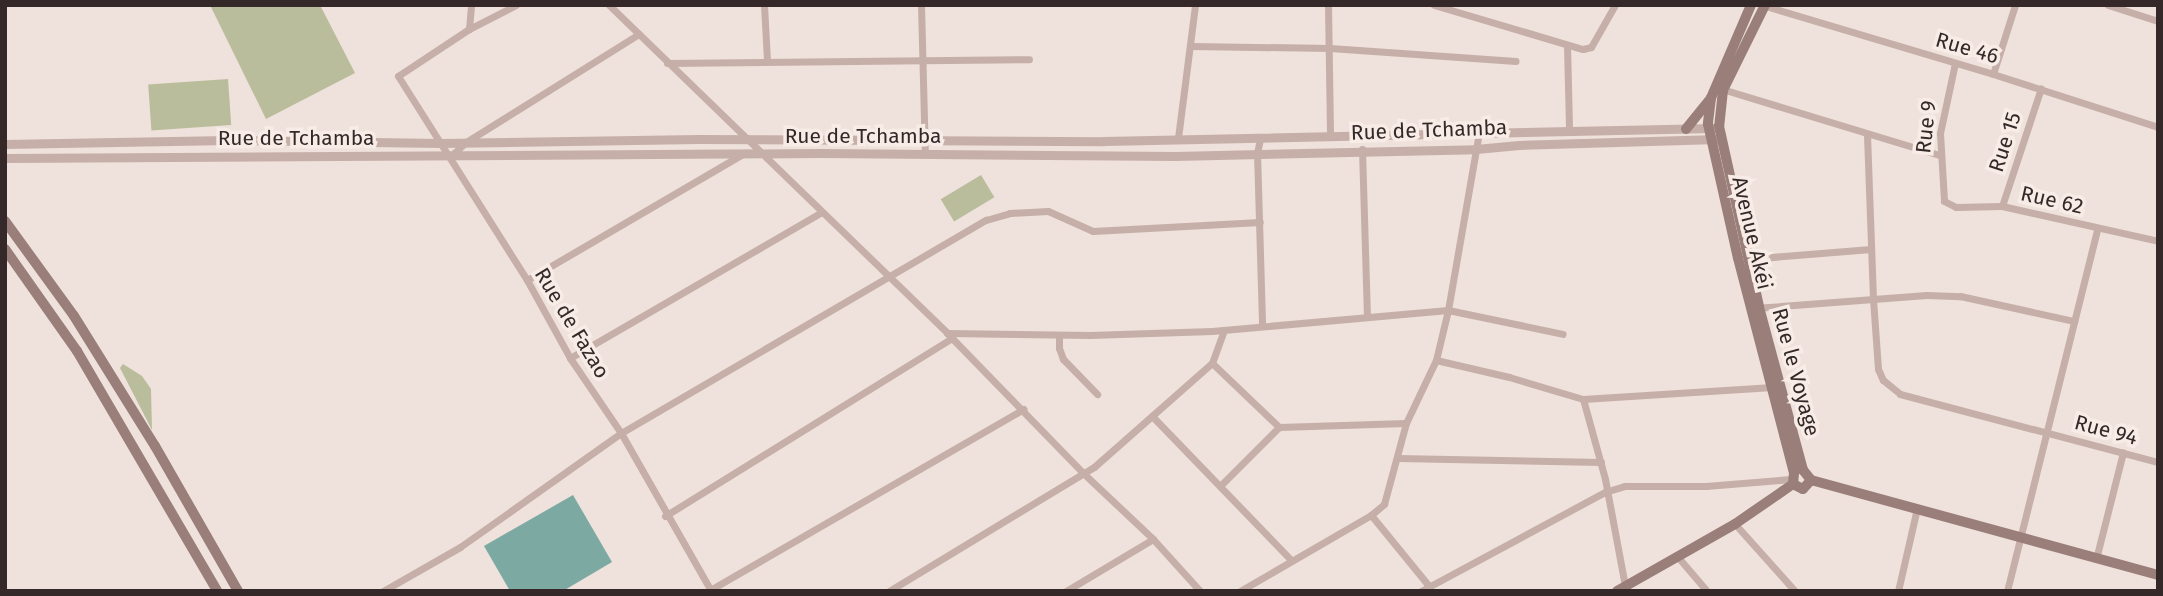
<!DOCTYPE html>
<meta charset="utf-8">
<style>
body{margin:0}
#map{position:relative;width:2163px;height:596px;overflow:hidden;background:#efe1db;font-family:"Fira Sans",sans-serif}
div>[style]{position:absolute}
.green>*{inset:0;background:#b9bd9c;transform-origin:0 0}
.water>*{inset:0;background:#7caaa2}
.minor>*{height:7px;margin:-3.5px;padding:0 3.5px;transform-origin:3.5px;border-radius:3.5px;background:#c6afa8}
.tertiary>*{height:9px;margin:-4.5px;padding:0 4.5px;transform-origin:4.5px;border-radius:4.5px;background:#c6afa8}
.secondary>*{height:10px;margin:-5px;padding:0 5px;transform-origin:5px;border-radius:5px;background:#9a7e7a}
span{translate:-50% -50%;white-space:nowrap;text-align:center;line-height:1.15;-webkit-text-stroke:7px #f8ece7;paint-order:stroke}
.street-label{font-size:21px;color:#342928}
.frame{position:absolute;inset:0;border:7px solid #342928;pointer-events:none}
</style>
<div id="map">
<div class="green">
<i style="clip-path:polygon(210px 5px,320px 5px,355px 73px,266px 119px)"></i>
<i style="left:228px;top:79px;width:46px;height:80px;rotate:86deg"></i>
<i style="left:981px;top:175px;width:26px;height:47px;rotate:59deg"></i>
<i style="clip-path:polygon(123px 364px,142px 376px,151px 389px,152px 430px,120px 368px)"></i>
</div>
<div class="water">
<i style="clip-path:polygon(573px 495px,612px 562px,563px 591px,510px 591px,484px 546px)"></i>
</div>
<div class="minor">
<i style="left:516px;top:5px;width:53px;rotate:152.9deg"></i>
<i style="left:469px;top:29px;width:85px;rotate:146.5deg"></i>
<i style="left:398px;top:76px;width:241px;rotate:57.7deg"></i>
<i style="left:527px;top:280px;width:89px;rotate:61.1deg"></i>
<i style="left:570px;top:358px;width:91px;rotate:55.8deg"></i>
<i style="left:621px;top:433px;width:182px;rotate:60.3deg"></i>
<i style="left:609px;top:5px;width:471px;rotate:44.1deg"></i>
<i style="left:947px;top:333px;width:194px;rotate:45.8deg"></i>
<i style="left:1082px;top:472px;width:98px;rotate:43.3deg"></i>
<i style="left:1153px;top:539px;width:70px;rotate:47.9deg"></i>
<i style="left:764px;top:5px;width:55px;rotate:86.9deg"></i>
<i style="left:921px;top:5px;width:148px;rotate:88.5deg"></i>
<i style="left:1328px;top:5px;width:130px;rotate:89.1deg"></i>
<i style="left:1434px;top:5px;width:155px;rotate:16.5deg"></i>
<i style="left:1583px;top:49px;width:8px;rotate:-14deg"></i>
<i style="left:1591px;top:47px;width:48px;rotate:-60.3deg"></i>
<i style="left:1762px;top:5px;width:241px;rotate:16.6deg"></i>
<i style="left:1993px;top:74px;width:173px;rotate:17.8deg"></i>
<i style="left:2108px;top:5px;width:52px;rotate:17.7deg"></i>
<i style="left:469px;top:29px;width:24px;rotate:-85deg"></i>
<i style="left:1567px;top:45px;width:84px;rotate:88.6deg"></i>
<i style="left:1190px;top:46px;width:140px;rotate:0.8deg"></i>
<i style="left:1330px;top:48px;width:186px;rotate:4deg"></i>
<i style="left:667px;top:63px;width:362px;rotate:-0.6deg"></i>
<i style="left:1955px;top:63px;width:72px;rotate:102.1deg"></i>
<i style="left:1940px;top:133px;width:68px;rotate:86.6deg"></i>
<i style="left:1944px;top:201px;width:13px;rotate:27deg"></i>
<i style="left:1956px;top:207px;width:46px;rotate:-1.2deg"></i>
<i style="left:2002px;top:206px;width:160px;rotate:12.6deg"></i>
<i style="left:1993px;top:74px;width:72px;rotate:-72.3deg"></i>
<i style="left:1722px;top:89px;width:227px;rotate:16.9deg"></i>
<i style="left:1867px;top:135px;width:164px;rotate:87.9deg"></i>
<i style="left:1873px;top:299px;width:70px;rotate:85.9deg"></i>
<i style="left:1878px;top:369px;width:12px;rotate:66deg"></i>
<i style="left:1883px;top:380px;width:22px;rotate:39deg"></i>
<i style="left:1900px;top:394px;width:267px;rotate:14.8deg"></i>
<i style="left:1178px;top:138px;width:134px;rotate:-82.7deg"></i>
<i style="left:1260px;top:139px;width:14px;rotate:102deg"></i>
<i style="left:1257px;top:153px;width:173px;rotate:88.3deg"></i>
<i style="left:1362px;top:149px;width:166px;rotate:88.3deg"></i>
<i style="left:452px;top:155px;width:19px;rotate:-43deg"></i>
<i style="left:466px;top:142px;width:204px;rotate:-32deg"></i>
<i style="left:2002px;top:206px;width:124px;rotate:-71.7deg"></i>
<i style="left:1747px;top:259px;width:124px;rotate:-4.6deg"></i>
<i style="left:527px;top:280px;width:251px;rotate:-30.3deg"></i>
<i style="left:1755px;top:308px;width:172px;rotate:-4.3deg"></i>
<i style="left:1927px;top:295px;width:33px;rotate:2deg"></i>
<i style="left:1960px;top:296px;width:117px;rotate:12.4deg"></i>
<i style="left:947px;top:333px;width:143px;rotate:0.8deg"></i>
<i style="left:1090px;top:335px;width:122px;rotate:-1.9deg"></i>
<i style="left:1212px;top:331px;width:237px;rotate:-5.1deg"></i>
<i style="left:1448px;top:310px;width:117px;rotate:11.8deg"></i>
<i style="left:1059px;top:335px;width:13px;rotate:90deg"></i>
<i style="left:1059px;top:348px;width:12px;rotate:70deg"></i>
<i style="left:1063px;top:359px;width:49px;rotate:45.8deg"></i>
<i style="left:570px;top:358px;width:291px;rotate:-30.1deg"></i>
<i style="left:1436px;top:360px;width:75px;rotate:13.1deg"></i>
<i style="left:1509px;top:377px;width:77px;rotate:16.6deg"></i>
<i style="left:1583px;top:399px;width:190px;rotate:-3.6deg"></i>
<i style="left:1212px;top:363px;width:93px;rotate:43.7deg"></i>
<i style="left:1583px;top:399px;width:83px;rotate:74.6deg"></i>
<i style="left:1605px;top:479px;width:109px;rotate:79.4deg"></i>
<i style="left:1152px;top:416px;width:200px;rotate:46deg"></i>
<i style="left:1398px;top:458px;width:203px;rotate:1.1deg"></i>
<i style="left:1220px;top:486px;width:83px;rotate:-45deg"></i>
<i style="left:1279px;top:427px;width:127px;rotate:-1.8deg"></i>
<i style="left:1371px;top:515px;width:92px;rotate:50.8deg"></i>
<i style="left:665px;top:516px;width:338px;rotate:-31.8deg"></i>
<i style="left:1735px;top:524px;width:90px;rotate:48.2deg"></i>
<i style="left:1677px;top:556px;width:46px;rotate:49.4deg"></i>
<i style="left:2096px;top:559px;width:110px;rotate:-75.8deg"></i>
<i style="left:710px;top:590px;width:362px;rotate:-30deg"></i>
<i style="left:383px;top:591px;width:89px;rotate:-29.7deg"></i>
<i style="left:460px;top:547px;width:197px;rotate:-35.3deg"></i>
<i style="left:621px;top:433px;width:423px;rotate:-30.3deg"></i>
<i style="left:986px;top:220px;width:25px;rotate:-16deg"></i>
<i style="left:1010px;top:213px;width:38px;rotate:-3deg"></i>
<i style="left:1048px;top:211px;width:49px;rotate:24deg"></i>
<i style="left:1093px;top:231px;width:167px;rotate:-3.1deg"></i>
<i style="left:889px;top:591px;width:240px;rotate:-31.2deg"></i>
<i style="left:1094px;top:467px;width:157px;rotate:-41.4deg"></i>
<i style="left:1212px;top:363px;width:35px;rotate:-70deg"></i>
<i style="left:1066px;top:591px;width:101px;rotate:-30.9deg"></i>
<i style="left:1240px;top:591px;width:151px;rotate:-30.1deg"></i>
<i style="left:1371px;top:515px;width:17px;rotate:-40deg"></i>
<i style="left:1384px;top:504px;width:84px;rotate:-74.8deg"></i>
<i style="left:1406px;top:423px;width:70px;rotate:-64.5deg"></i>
<i style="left:1436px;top:360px;width:51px;rotate:-76.5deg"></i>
<i style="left:1448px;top:310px;width:181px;rotate:-80.1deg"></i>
<i style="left:1421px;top:591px;width:209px;rotate:-28.3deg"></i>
<i style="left:1605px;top:492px;width:21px;rotate:-17deg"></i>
<i style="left:1625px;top:486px;width:81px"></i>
<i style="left:1706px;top:486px;width:85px;rotate:-4.7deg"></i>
<i style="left:1898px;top:591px;width:85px;rotate:-77.1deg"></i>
<i style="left:2007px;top:591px;width:373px;rotate:-76deg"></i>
</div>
<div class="tertiary">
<i style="left:5px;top:144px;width:223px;rotate:-1deg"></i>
<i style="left:228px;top:140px;width:212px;rotate:0.8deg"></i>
<i style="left:440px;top:143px;width:258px;rotate:-0.9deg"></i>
<i style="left:698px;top:139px;width:406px;rotate:0.3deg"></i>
<i style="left:1104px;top:141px;width:610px;rotate:-1.22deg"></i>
<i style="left:5px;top:158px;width:815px;rotate:-0.35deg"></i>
<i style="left:820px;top:153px;width:355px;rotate:0.5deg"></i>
<i style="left:1175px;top:156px;width:301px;rotate:-1.3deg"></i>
<i style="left:1476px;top:149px;width:43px;rotate:-5.3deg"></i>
<i style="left:1519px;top:145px;width:199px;rotate:-1.7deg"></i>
</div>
<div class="secondary">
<i style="left:1751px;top:5px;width:101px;rotate:113.3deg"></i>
<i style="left:1711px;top:98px;width:26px;rotate:97deg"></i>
<i style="left:1708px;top:124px;width:137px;rotate:77.4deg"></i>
<i style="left:1738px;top:258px;width:222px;rotate:75.4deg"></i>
<i style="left:1794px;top:473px;width:11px;rotate:95deg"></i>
<i style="left:1765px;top:5px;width:95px;rotate:116.3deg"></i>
<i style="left:1723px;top:90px;width:36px;rotate:96deg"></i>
<i style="left:1719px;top:126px;width:185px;rotate:77.5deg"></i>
<i style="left:1759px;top:307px;width:169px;rotate:74.9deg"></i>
<i style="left:1686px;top:129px;width:40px;rotate:-51deg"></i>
<i style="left:5px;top:221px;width:117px;rotate:54deg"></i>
<i style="left:74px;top:316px;width:153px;rotate:58.1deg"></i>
<i style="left:155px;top:446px;width:167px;rotate:60.2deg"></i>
<i style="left:5px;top:249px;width:125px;rotate:54.8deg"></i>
<i style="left:77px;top:351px;width:278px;rotate:59.7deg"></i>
<i style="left:1803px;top:470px;width:13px;rotate:51deg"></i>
<i style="left:1811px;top:480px;width:360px;rotate:15.3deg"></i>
<i style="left:1793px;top:484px;width:11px;rotate:27deg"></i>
<i style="left:1803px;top:489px;width:12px;rotate:-48deg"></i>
<i style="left:1617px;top:591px;width:136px;rotate:-29.6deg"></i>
<i style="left:1735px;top:524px;width:70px;rotate:-34.6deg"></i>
</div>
<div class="street-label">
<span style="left:1967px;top:48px;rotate:16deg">Rue 46</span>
<span style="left:1926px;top:127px;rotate:-84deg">Rue 9</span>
<span style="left:1429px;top:130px;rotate:-2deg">Rue de Tchamba</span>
<span style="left:863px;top:136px">Rue de Tchamba</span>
<span style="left:296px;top:138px">Rue de Tchamba</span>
<span style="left:2005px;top:142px;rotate:-72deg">Rue 15</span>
<span style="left:2052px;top:200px;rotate:13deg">Rue 62</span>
<span style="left:1752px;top:233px;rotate:77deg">Avenue Akéi</span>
<span style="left:572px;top:323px;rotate:59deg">Rue de Fazao</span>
<span style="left:1796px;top:372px;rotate:75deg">Rue le Voyage</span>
<span style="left:2106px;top:430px;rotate:15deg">Rue 94</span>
</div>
<div class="frame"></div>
</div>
